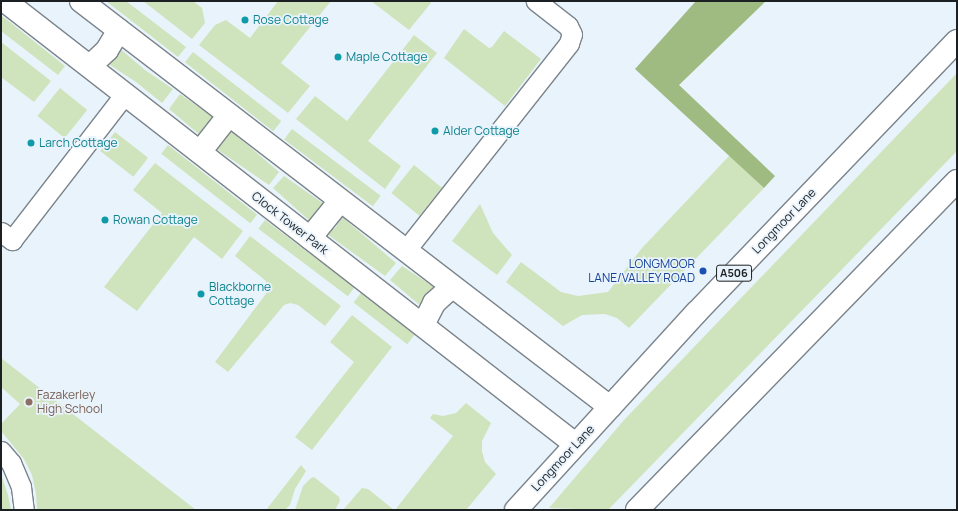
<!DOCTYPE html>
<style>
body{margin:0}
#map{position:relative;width:958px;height:511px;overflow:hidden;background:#e9f3fb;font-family:Manrope,sans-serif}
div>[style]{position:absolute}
.green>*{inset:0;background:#cfe4bc;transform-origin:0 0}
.forest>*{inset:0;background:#9fbb82}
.roads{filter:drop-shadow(1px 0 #7b848b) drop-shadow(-1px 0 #7b848b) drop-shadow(0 1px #7b848b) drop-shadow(0 -1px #7b848b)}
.lane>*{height:19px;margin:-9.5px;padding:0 9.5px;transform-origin:9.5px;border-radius:9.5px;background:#fff}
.street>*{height:22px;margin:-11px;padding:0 11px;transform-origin:11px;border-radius:11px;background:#fff}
.primary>*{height:22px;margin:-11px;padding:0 11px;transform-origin:11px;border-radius:11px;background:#fff}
.dots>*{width:11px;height:11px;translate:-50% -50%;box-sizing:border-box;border:2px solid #e9f3fb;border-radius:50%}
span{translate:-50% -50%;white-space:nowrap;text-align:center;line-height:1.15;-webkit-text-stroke:3.5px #e9f3fb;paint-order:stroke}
.shield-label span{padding:1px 3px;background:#e9f3fb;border:1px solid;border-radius:3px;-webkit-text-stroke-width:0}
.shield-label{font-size:11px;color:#1d2023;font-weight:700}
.culture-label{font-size:12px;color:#0d838f}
.left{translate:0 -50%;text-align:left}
.street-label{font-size:12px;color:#1d2023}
.transit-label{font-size:12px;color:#164399}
.right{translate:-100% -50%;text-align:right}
.education-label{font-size:12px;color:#785e54}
.frame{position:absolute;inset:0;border:2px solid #1d2023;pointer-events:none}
</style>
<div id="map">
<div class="green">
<i style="clip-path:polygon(106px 1px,126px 1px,186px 47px,178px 57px)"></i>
<i style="clip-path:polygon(143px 1px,193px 1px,202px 8px,205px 23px,192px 39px)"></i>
<i style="clip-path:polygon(278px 1px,331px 1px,281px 63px,310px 86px,288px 113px,199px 45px,215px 25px,226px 20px,250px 38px)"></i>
<i style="clip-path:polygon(371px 1px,429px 1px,431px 3px,409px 30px)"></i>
<i style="clip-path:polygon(1px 15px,65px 66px,58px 75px,1px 31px)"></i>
<i style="clip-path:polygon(464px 29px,489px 48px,492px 47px,504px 31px,541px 59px,505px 106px,444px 58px)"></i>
<i style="clip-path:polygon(414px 35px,437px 53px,368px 141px,401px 166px,385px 189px,296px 119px,315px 96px,347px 121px)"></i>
<i style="clip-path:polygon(1px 42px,51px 81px,34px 102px,1px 77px)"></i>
<i style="clip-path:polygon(117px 46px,145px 70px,173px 89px,162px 103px,136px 82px,104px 61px)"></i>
<i style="left:193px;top:52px;width:112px;height:13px;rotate:38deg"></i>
<i style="clip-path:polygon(957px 73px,957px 151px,608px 510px,549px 508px,624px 420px)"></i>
<i style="left:60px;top:88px;width:35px;height:36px;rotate:39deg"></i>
<i style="clip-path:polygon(180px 94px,214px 118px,205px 125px,200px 135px,169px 109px)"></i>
<i style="left:292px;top:129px;width:111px;height:13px;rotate:37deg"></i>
<i style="clip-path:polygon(230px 130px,279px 172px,269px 185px,215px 148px,225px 140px)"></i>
<i style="left:115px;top:132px;width:42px;height:24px;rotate:38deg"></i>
<i style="left:168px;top:145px;width:113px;height:11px;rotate:38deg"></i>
<i style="clip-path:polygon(730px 155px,764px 188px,629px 328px,617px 318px,605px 314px,582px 315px,563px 326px,506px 282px,521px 262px,561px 292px,578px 296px,608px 292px,642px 248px)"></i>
<i style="clip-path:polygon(155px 163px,243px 231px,222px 259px,194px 237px,137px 311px,104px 287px,162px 213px,133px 190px)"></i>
<i style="left:414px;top:165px;width:36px;height:36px;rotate:39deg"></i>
<i style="clip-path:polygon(284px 176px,324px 204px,316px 211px,311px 222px,273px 188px)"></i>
<i style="clip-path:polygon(480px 204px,493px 233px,512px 255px,497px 275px,452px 241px)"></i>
<i style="clip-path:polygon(341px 216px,396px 263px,385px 276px,327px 234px,336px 227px)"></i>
<i style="left:265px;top:220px;width:112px;height:11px;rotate:37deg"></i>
<i style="clip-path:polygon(250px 236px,341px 306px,325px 326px,298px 305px,290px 303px,284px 305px,228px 372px,215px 362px,268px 291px,266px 281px,235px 256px)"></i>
<i style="clip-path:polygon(402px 266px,437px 289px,422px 307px,390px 280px)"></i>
<i style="left:361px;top:293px;width:68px;height:12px;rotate:38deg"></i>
<i style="clip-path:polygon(352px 315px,392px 347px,312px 450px,295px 437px,354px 362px,330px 342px)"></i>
<i style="clip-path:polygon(1px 358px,114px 446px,196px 510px,37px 510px,36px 494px,32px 475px,24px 459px,1px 431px,1px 424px,20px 404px,1px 387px)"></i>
<i style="clip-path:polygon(466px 403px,491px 423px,482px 441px,482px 451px,485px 462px,496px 474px,466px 510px,395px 510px,453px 436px,430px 418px,433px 414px,443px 416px,456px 413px)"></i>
<i style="clip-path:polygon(301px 465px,306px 471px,295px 489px,290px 505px,285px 510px,266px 510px)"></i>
<i style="clip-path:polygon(1px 474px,8px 495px,11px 510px,1px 510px)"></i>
<i style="clip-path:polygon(314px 477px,339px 497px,340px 501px,335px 510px,295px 510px,303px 486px,311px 478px)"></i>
<i style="clip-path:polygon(362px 488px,368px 489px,394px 510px,343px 510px)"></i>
</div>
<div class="forest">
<i style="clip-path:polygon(696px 1px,766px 1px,679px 85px,775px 176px,764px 188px,635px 69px)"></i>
</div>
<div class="roads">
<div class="lane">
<i style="left:1px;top:232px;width:14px;rotate:36deg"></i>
<i style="left:12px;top:240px;width:185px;rotate:-52.3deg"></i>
<i style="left:405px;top:251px;width:265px;rotate:-51.7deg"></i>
<i style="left:569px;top:43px;width:9px;rotate:-72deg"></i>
<i style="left:572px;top:34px;width:9px;rotate:-117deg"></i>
<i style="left:568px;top:26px;width:41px;rotate:-142deg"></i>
<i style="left:1px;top:451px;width:16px;rotate:50deg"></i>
<i style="left:11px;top:463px;width:26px;rotate:67deg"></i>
<i style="left:21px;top:487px;width:23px;rotate:83deg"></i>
</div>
<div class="street">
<i style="left:5px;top:1px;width:722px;rotate:37.85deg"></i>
<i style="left:81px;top:1px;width:667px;rotate:37.51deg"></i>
<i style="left:90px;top:66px;width:23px;rotate:-43deg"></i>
<i style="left:107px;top:50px;width:23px;rotate:-59deg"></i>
<i style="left:200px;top:152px;width:47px;rotate:-51.9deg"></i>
<i style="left:310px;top:238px;width:48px;rotate:-51deg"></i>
<i style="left:423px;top:325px;width:25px;rotate:-63deg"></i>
<i style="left:434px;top:303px;width:24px;rotate:-42deg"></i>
</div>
<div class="primary">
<i style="left:516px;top:510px;width:267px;rotate:-47.6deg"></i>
<i style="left:696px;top:313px;width:377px;rotate:-46.2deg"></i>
<i style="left:637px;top:510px;width:459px;rotate:-45.8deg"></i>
</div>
</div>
<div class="dots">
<i style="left:245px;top:20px;background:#0f9aa8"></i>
<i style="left:338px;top:57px;background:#0f9aa8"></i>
<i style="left:435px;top:131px;background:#0f9aa8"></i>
<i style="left:31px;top:143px;background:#0f9aa8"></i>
<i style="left:105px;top:220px;background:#0f9aa8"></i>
<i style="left:703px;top:271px;background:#1a4fb4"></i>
<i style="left:201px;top:294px;background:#0f9aa8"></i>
<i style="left:29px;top:402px;background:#8d6e63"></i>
</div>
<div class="shield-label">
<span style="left:734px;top:273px">A506</span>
</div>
<div class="culture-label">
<span class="left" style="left:253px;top:20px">Rose Cottage</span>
<span class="left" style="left:346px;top:57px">Maple Cottage</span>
<span class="left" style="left:443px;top:131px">Alder Cottage</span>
<span class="left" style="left:39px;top:143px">Larch Cottage</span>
<span class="left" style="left:113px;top:220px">Rowan Cottage</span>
<span class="left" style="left:209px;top:294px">Blackborne<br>Cottage</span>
</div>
<div class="street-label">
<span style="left:784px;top:221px;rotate:-46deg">Longmoor Lane</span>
<span style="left:290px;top:223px;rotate:38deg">Clock Tower Park</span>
<span style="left:563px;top:458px;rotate:-47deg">Longmoor Lane</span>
</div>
<div class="transit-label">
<span class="right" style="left:695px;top:271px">LONGMOOR<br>LANE/VALLEY ROAD</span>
</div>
<div class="education-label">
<span class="left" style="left:37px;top:402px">Fazakerley<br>High School</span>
</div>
<div class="frame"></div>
</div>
